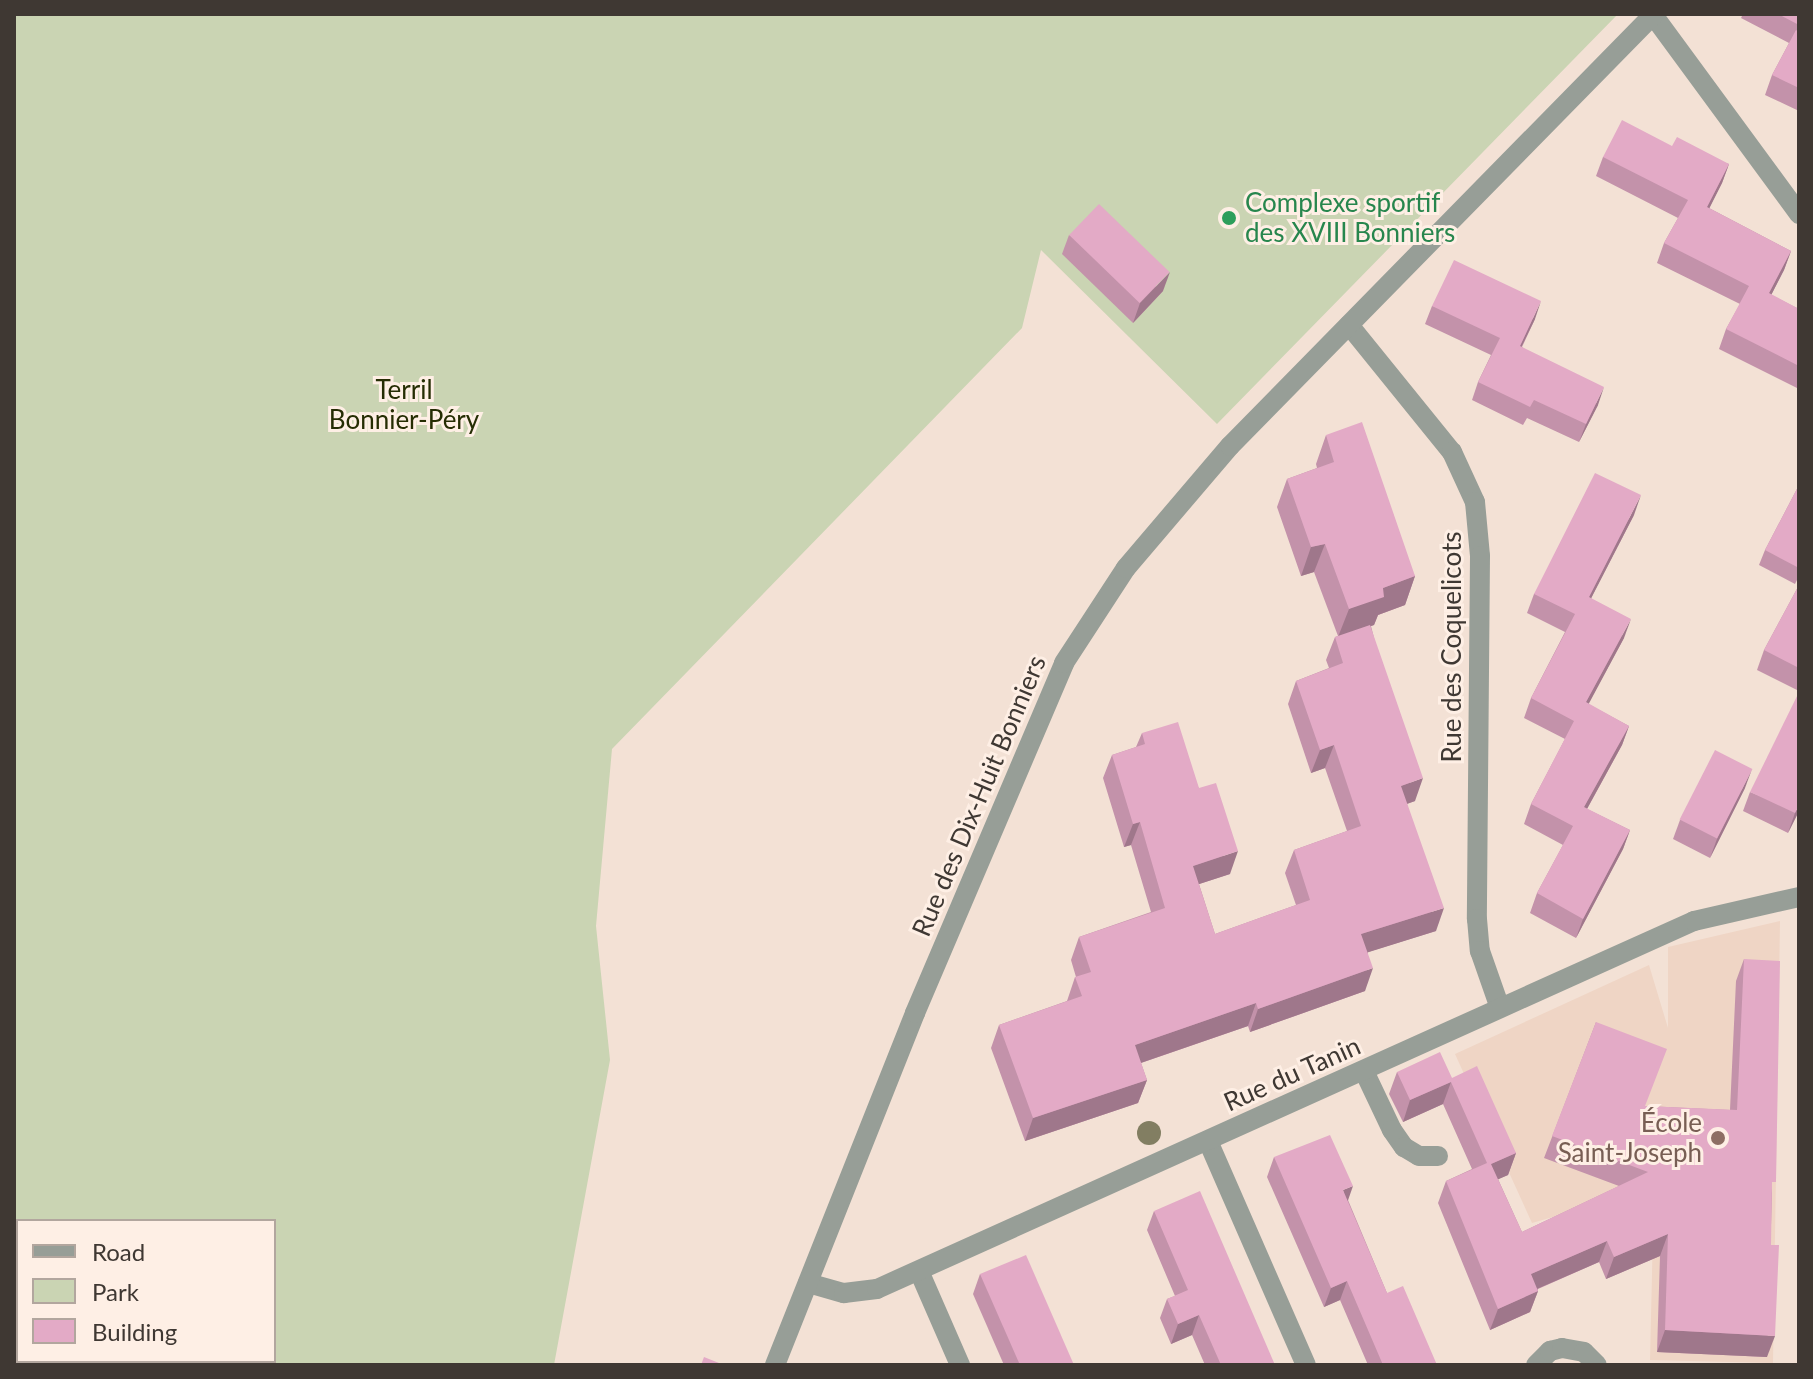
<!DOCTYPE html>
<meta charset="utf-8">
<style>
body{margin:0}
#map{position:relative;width:1813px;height:1379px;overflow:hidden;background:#f3e1d5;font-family:Lato,sans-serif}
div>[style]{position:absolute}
.built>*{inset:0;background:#efd5c5}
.green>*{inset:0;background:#cad4b3}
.minor>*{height:20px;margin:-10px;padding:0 10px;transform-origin:10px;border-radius:10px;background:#979e97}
.trees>*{width:24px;height:24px;margin:-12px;border-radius:50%;background:#827e62}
.wall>*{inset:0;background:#c392aa}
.shaded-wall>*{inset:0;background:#9f778b}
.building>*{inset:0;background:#e3aac6;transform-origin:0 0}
.dots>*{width:22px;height:22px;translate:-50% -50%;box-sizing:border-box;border:4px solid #feefe5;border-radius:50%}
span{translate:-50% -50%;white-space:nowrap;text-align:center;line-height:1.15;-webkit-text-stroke:6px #feefe5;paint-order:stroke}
.leisure-label{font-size:26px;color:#27864d}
.left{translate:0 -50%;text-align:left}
.park-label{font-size:26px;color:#252d03}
.street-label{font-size:26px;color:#3f3833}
.education-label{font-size:26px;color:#785e54}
.right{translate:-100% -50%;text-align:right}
.frame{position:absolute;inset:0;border:16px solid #3f3833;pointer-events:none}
.legend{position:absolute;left:16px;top:1219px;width:260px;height:144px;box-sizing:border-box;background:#feefe5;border:2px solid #b2a69e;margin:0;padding:10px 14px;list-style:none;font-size:24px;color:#3f3833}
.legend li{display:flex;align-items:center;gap:16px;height:40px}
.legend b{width:40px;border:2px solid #b2a69e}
</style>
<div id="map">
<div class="built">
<i style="clip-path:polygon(1780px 921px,1773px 1363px,1650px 1360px,1654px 1188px,1532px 1223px,1455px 1054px,1649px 965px,1668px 1028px,1668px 947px)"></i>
</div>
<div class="green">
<i style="clip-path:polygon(evenodd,14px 14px,1618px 14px,1217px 424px,1041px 250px,1022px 328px,612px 749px,596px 926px,610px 1060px,554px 1365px,14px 1365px,14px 14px,18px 1221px,274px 1221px,274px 1361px,18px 1361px,18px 1221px)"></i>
</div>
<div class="minor">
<i style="left:1653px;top:15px;width:247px;rotate:53.7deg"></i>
<i style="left:1349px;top:325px;width:164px;rotate:51deg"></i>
<i style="left:1452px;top:452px;width:55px;rotate:65.3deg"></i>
<i style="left:1475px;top:502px;width:54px;rotate:84.7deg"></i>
<i style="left:1480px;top:556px;width:363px;rotate:90.5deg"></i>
<i style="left:1477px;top:919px;width:32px;rotate:85deg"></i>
<i style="left:1480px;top:951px;width:60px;rotate:70.7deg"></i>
<i style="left:1364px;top:1071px;width:65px;rotate:64.6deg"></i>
<i style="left:1392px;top:1130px;width:21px;rotate:55deg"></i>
<i style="left:1404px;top:1147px;width:17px;rotate:31deg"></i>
<i style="left:1419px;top:1156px;width:19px"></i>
<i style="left:1208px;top:1141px;width:244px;rotate:66.4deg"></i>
<i style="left:919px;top:1271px;width:103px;rotate:66.4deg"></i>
<i style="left:808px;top:1283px;width:37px;rotate:16deg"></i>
<i style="left:844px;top:1293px;width:33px;rotate:-7deg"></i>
<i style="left:877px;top:1289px;width:896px;rotate:-24.25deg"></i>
<i style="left:1694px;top:921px;width:108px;rotate:-12.9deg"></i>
<i style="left:775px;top:1365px;width:379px;rotate:-68.3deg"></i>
<i style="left:915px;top:1013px;width:380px;rotate:-66.9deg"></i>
<i style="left:1064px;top:663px;width:113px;rotate:-56.9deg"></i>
<i style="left:1126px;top:568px;width:160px;rotate:-49.6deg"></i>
<i style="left:1230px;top:446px;width:605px;rotate:-45.54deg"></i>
<i style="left:1536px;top:1365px;width:20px;rotate:-45deg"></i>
<i style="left:1550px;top:1351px;width:12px;rotate:-14deg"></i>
<i style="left:1562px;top:1348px;width:22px;rotate:10deg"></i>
<i style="left:1584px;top:1352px;width:18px;rotate:45deg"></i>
</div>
<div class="trees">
<i style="left:1149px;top:1133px"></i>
</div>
<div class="wall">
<i style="clip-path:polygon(1743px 14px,1799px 14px,1799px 111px,1765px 95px,1772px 75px,1789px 43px,1741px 18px)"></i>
<i style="clip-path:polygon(1672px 146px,1729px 164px,1722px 183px,1709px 208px,1791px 251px,1784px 270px,1771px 295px,1799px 309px,1799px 389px,1719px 349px,1726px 329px,1740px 304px,1657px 263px,1664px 243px,1678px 218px,1596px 176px,1603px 157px)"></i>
<i style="clip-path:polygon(1069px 235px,1163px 291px,1133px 323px,1062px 254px)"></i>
<i style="clip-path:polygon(1432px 306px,1535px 319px,1522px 347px,1598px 405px,1579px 442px,1527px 418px,1523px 425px,1472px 400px,1478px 382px,1491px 355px,1425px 324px)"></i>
<i style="clip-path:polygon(1326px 435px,1415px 576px,1405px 605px,1378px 615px,1374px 625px,1371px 626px,1415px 801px,1407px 804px,1436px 931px,1368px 952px,1365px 991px,1250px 1032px,1248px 1026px,1141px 1063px,1147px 1080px,1138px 1103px,1025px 1141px,991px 1048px,999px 1025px,1067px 1001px,1075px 977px,1076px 977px,1071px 960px,1079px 937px,1151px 912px,1131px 845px,1124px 847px,1103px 778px,1112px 755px,1136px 747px,1142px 733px,1199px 788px,1230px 874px,1199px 884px,1215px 934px,1296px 905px,1285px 873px,1294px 850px,1347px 831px,1325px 768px,1311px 773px,1288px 704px,1296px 681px,1329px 668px,1326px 660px,1335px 637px,1338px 636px,1314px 572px,1301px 576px,1277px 507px,1287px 479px,1317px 468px,1316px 464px)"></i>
<i style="clip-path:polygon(1799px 485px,1799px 576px,1795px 584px,1759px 565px,1765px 550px)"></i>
<i style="clip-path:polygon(1634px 515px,1591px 598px,1624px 638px,1588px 704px,1629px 726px,1622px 745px,1587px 809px,1630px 830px,1623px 849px,1576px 938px,1530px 913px,1537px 893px,1563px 845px,1524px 824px,1531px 804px,1565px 739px,1524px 718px,1531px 698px,1565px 632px,1527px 613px,1534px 594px)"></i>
<i style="clip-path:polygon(1799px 585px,1799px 691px,1757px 670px,1764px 650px)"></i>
<i style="clip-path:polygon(1745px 788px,1710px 858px,1673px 839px,1680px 820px)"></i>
<i style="clip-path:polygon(1750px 792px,1799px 811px,1788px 833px,1743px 811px)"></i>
<i style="clip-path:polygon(1744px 959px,1772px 1193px,1767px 1357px,1657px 1352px,1660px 1256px,1606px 1279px,1599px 1262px,1538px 1289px,1538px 1291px,1530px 1312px,1490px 1330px,1438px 1203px,1446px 1181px,1472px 1169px,1443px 1104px,1403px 1122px,1389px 1094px,1397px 1072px,1452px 1078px,1516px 1153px,1508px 1175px,1498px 1179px,1522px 1232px,1619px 1186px,1544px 1158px,1596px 1022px,1645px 1106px,1730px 1110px,1736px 981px)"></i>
<i style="clip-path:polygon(1274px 1157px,1348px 1200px,1387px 1293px,1437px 1365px,1368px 1365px,1340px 1300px,1324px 1307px,1267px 1177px)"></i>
<i style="clip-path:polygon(1154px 1211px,1275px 1365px,1205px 1365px,1192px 1335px,1171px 1344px,1160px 1318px,1167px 1299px,1175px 1296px,1147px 1230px)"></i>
<i style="clip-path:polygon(980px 1274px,1074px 1365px,1004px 1365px,973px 1294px)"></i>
</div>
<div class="shaded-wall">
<i style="clip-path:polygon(1729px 164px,1722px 183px,1700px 227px,1707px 207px)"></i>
<i style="clip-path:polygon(1791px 251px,1784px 270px,1762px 313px,1769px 293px)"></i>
<i style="clip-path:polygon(1170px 272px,1163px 291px,1133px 323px,1140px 303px)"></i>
<i style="clip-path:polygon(1541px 301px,1535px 319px,1513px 364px,1520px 346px)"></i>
<i style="clip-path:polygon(1604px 387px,1598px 405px,1579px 442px,1586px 424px)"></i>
<i style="clip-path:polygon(1641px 495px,1634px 515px,1582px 616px,1589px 597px)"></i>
<i style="clip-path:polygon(1325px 544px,1314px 572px,1301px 576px,1311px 547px)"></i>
<i style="clip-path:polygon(1415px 576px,1405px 605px,1378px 615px,1374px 625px,1338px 637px,1349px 609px,1383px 588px)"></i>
<i style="clip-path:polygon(1631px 619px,1624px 638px,1579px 722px,1586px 702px)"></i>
<i style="clip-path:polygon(1629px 726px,1622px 745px,1577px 827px,1584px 807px)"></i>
<i style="clip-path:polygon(1334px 745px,1325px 768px,1311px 773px,1320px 750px)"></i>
<i style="clip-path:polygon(1752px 769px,1745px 788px,1710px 858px,1717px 839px)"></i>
<i style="clip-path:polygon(1423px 778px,1415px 801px,1392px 809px,1401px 786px)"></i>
<i style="clip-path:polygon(1799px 805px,1799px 811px,1788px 833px,1795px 813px)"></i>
<i style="clip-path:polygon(1140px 822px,1131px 845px,1124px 847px,1133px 824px)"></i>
<i style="clip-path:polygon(1630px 830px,1623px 849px,1576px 938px,1583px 919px)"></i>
<i style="clip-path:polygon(1238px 851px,1230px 874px,1184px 889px,1193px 866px)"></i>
<i style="clip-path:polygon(1444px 908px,1436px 931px,1353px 957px,1361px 934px)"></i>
<i style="clip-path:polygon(1373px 968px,1365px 991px,1250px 1032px,1258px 1009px)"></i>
<i style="clip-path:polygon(1256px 1003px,1248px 1026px,1126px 1068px,1135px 1045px)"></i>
<i style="clip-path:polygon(1147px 1080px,1138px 1103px,1025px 1141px,1033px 1118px)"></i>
<i style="clip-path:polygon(1451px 1082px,1443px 1104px,1403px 1122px,1410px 1100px)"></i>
<i style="clip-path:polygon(1516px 1153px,1508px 1175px,1483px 1186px,1491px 1164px)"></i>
<i style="clip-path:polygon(1353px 1186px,1346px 1206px,1343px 1190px)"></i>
<i style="clip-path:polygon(1668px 1234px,1660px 1256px,1606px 1279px,1614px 1257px)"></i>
<i style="clip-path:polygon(1607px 1241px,1599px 1262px,1523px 1295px,1531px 1274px)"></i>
<i style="clip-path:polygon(1347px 1281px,1340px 1300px,1324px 1307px,1331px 1288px)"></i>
<i style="clip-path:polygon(1538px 1291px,1530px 1312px,1490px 1330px,1498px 1309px)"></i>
<i style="clip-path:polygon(1199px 1315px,1192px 1335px,1171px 1344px,1178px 1324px)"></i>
<i style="clip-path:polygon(1665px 1330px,1775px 1336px,1767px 1357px,1657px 1352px)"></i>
</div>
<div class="building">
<i style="clip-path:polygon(1778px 14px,1799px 14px,1799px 25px)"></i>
<i style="clip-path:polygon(1796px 30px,1799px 32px,1799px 88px,1772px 75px)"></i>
<i style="clip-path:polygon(1622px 120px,1672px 146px,1677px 137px,1729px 164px,1707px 207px,1791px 251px,1769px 293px,1799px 309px,1799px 366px,1726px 329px,1749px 286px,1664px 243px,1688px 200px,1603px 157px)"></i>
<i style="left:1099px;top:204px;width:98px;height:43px;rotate:44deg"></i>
<i style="clip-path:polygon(1454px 260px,1541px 301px,1520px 346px,1604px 387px,1586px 424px,1534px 400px,1530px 407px,1478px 382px,1500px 338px,1432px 306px)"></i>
<i style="clip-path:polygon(1362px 422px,1415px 576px,1383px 588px,1384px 597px,1349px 609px,1325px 544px,1311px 547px,1287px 479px,1334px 462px,1326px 435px)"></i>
<i style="clip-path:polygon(1595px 473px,1641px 495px,1589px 597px,1631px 619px,1586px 702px,1629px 726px,1584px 807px,1630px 830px,1583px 919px,1537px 893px,1573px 826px,1531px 804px,1574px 721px,1531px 698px,1575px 614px,1534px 594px)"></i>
<i style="clip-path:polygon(1799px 485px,1799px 568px,1765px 550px)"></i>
<i style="clip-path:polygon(1799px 585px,1799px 668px,1764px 650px)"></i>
<i style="clip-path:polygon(1370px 625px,1423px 778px,1401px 786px,1444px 908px,1361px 934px,1373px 968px,1258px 1009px,1256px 1003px,1135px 1045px,1147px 1080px,1033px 1118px,999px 1025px,1082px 996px,1075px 977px,1091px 972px,1079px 937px,1165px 908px,1140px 822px,1133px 824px,1112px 755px,1145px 744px,1142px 733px,1178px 722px,1199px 788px,1216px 783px,1238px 851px,1193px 866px,1215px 934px,1310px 900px,1294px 850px,1361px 826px,1334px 745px,1320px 750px,1296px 681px,1343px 663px,1335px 637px)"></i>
<i style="clip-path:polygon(1799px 692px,1799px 805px,1795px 813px,1750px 792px)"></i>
<i style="left:1715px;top:750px;width:42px;height:78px;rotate:27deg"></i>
<i style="clip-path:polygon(1744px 959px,1780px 961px,1776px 1182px,1772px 1182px,1771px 1245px,1779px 1245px,1775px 1336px,1665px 1330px,1668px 1234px,1614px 1257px,1607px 1241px,1531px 1274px,1538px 1291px,1498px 1309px,1446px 1181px,1487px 1163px,1451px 1082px,1410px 1100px,1397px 1072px,1440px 1052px,1452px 1078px,1477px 1066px,1516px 1153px,1491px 1164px,1522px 1232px,1648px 1172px,1552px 1136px,1596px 1022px,1667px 1049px,1645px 1106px,1737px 1110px)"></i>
<i style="clip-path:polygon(1330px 1135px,1353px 1186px,1343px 1190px,1387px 1293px,1403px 1286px,1437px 1365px,1383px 1365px,1347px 1281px,1331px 1288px,1274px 1157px)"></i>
<i style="clip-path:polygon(1200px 1191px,1275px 1365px,1221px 1365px,1199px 1315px,1178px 1324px,1167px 1299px,1188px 1290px,1154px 1211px)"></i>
<i style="clip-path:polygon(1026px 1255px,1074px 1365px,1020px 1365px,980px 1274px)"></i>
<i style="clip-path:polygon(704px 1357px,724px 1365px,701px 1365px)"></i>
</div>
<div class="dots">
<i style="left:1229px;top:218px;background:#2e9e5b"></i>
<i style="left:1718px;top:1138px;background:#8d6e63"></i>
</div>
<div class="leisure-label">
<span class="left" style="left:1245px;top:218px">Complexe sportif<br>des XVIII Bonniers</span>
</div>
<div class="park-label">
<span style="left:404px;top:405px">Terril<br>Bonnier-Péry</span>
</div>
<div class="street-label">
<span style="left:1452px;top:647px;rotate:-90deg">Rue des Coquelicots</span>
<span style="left:979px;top:796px;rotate:-67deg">Rue des Dix-Huit Bonniers</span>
<span style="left:1292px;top:1074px;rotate:-24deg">Rue du Tanin</span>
</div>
<div class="education-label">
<span class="right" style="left:1702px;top:1138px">École<br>Saint-Joseph</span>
</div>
<div class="frame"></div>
<ul class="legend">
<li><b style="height:10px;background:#979e97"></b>Road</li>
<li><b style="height:22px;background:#cad4b3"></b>Park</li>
<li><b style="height:22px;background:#e3aac6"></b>Building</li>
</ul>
</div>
